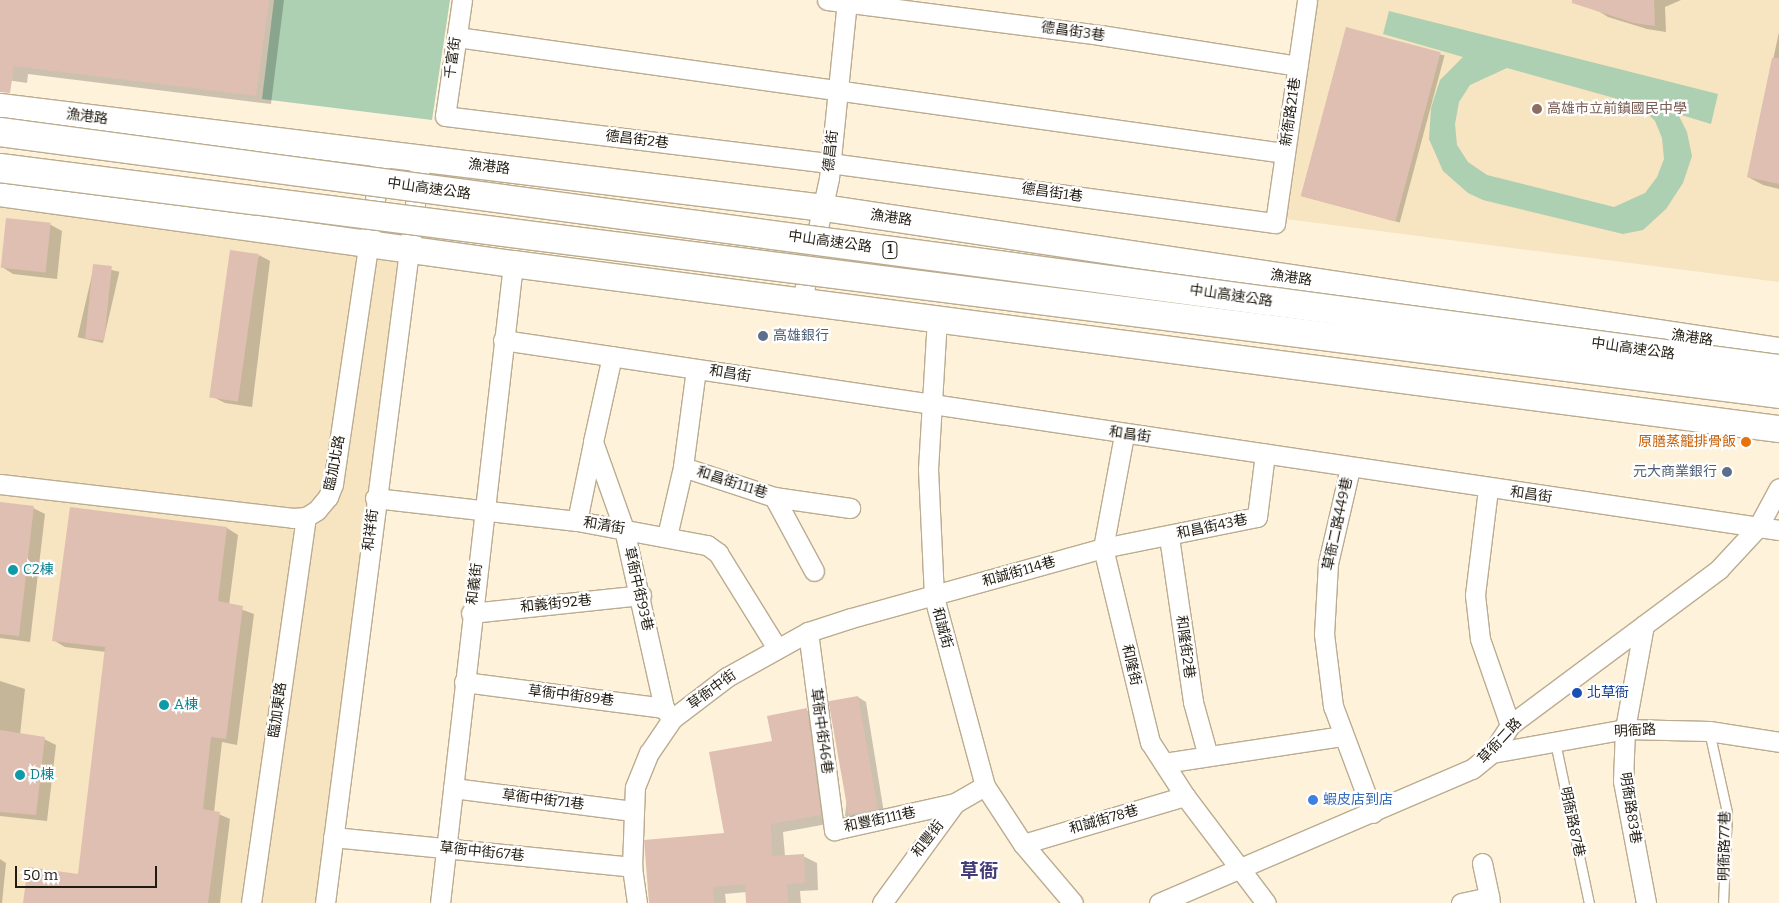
<!DOCTYPE html>
<meta charset="utf-8">
<style>
body{margin:0}
#map{position:relative;width:1779px;height:903px;overflow:hidden;background:#fef2da;font-family:Bitter,"Noto Sans TC",serif}
div>[style]{position:absolute}
.built>*{inset:0;background:#f7e4c0}
.green>*{inset:0;background:#adcfb2}
.shadow>*{inset:0;background:#0003;transform-origin:0 0}
.building>*{inset:0;background:#dfbfb1;transform-origin:0 0}
.roads{filter:drop-shadow(1px 0 #bbac90) drop-shadow(-1px 0 #bbac90) drop-shadow(0 1px #bbac90) drop-shadow(0 -1px #bbac90)}
.lane>*{height:9px;margin:-4.5px;padding:0 4.5px;transform-origin:4.5px;border-radius:4.5px;background:#fff}
.street>*{height:19px;margin:-9.5px;padding:0 9.5px;transform-origin:9.5px;border-radius:9.5px;background:#fff}
.secondary>*{height:26px;margin:-13px;padding:0 13px;transform-origin:13px;border-radius:13px;background:#fff}
.bridges{filter:drop-shadow(1px 0 #bbac90) drop-shadow(-1px 0 #bbac90) drop-shadow(0 1px #bbac90) drop-shadow(0 -1px #bbac90)}
.highway-bridge>*{height:28px;margin:-14px;padding:0 14px;transform-origin:14px;border-radius:14px;background:#fff}
.dots>*{width:14px;height:14px;translate:-50% -50%;box-sizing:border-box;border:2px solid #fff;border-radius:50%}
span{translate:-50% -50%;white-space:nowrap;text-align:center;line-height:1.15;-webkit-text-stroke:4.5px #fff;paint-order:stroke}
.shield-label span{padding:1px 4px;background:#fff;border:1px solid;border-radius:4px;-webkit-text-stroke-width:0}
.shield-label{font-size:12px;color:#211c11;font-weight:700}
.street-label{font-size:14px;color:#211c11}
.education-label{font-size:14px;color:#785e54}
.left{translate:0 -50%;text-align:left}
.service-label{font-size:14px;color:#4e5e75}
.right{translate:-100% -50%;text-align:right}
.food-label{font-size:14px;color:#c56008}
.culture-label{font-size:14px;color:#0d838f}
.transit-label{font-size:14px;color:#164399}
.shop-label{font-size:14px;color:#366cbe}
.district-label{font-size:19px;color:#443d7a;font-weight:700}
.scale{position:absolute;left:15px;top:866px;width:142px;height:22px;box-sizing:border-box;border:2px solid #211c11;border-top:0;padding-left:6px;font-size:15px;line-height:18px;white-space:nowrap;color:#211c11;-webkit-text-stroke:4px #fff;paint-order:stroke}
</style>
<div id="map">
<div class="built">
<i style="clip-path:polygon(1312px 0,1779px 0,1779px 282px,1278px 218px)"></i>
<i style="clip-path:polygon(0 193px,407px 248px,325px 903px,0 903px)"></i>
</div>
<div class="green">
<i style="clip-path:polygon(274px 0,450px 0,432px 120px,262px 99px)"></i>
<i style="clip-path:polygon(evenodd,1389px 11px,1718px 94px,1711px 124px,1678px 114px,1687px 132px,1692px 156px,1683px 183px,1666px 209px,1643px 230px,1623px 234px,1483px 200px,1468px 193px,1443px 171px,1429px 139px,1431px 108px,1440px 80px,1463px 57px,1383px 34px,1389px 11px,1507px 68px,1639px 105px,1655px 121px,1662px 138px,1664px 159px,1657px 177px,1645px 193px,1614px 207px,1487px 175px,1468px 162px,1457px 145px,1455px 124px,1459px 102px,1470px 85px,1507px 68px)"></i>
</div>
<div class="shadow">
<i style="clip-path:polygon(0 0,284px 0,271px 104px,28px 74px,27px 83px,0 79px)"></i>
<i style="clip-path:polygon(1581px 0,1681px 0,1665px 7px,1666px 32px,1647px 29px,1608px 17px)"></i>
<i style="left:1346px;top:29px;width:102px;height:173px;rotate:15deg"></i>
<i style="clip-path:polygon(1779px 32px,1779px 189px,1763px 185px,1748px 177px)"></i>
<i style="clip-path:polygon(7px 219px,51px 225px,62px 231px,57px 279px,13px 274px,2px 267px)"></i>
<i style="clip-path:polygon(259px 255px,270px 261px,252px 407px,225px 403px,213px 397px)"></i>
<i style="left:94px;top:266px;width:26px;height:73px;rotate:13deg"></i>
<i style="clip-path:polygon(0 503px,33px 508px,45px 514px,30px 642px,0 638px)"></i>
<i style="clip-path:polygon(71px 509px,227px 528px,238px 535px,229px 605px,254px 614px,237px 745px,222px 742px,214px 812px,230px 819px,220px 903px,25px 903px,79px 876px,106px 652px,65px 647px,53px 640px)"></i>
<i style="clip-path:polygon(0 681px,25px 689px,20px 735px,44px 739px,56px 745px,47px 821px,0 816px)"></i>
<i style="clip-path:polygon(858px 697px,866px 702px,884px 813px,852px 820px,845px 816px)"></i>
<i style="clip-path:polygon(806px 710px,820px 717px,833px 823px,783px 832px,785px 856px,803px 856px,817px 863px,818px 890px,800px 891px,801px 903px,747px 903px,747px 892px,725px 894px,726px 903px,649px 903px,726px 834px,773px 742px)"></i>
<i style="clip-path:polygon(0 859px,6px 863px,2px 903px,0 903px)"></i>
</div>
<div class="building">
<i style="clip-path:polygon(0 0,269px 0,256px 96px,14px 66px,10px 93px,0 92px)"></i>
<i style="clip-path:polygon(1572px 0,1654px 0,1655px 26px,1634px 23px,1572px 3px)"></i>
<i style="left:1346px;top:27px;width:98px;height:175px;rotate:15deg"></i>
<i style="clip-path:polygon(1772px 58px,1779px 58px,1779px 184px,1747px 177px)"></i>
<i style="left:6px;top:218px;width:45px;height:50px;rotate:6deg"></i>
<i style="left:230px;top:250px;width:29px;height:149px;rotate:8deg"></i>
<i style="left:93px;top:264px;width:19px;height:75px;rotate:6deg"></i>
<i style="clip-path:polygon(0 502px,34px 506px,19px 636px,0 634px)"></i>
<i style="clip-path:polygon(70px 507px,227px 527px,218px 601px,243px 606px,226px 739px,211px 737px,203px 809px,220px 812px,208px 903px,23px 903px,28px 867px,78px 874px,105px 647px,52px 641px)"></i>
<i style="left:858px;top:696px;width:115px;height:30px;rotate:80deg"></i>
<i style="clip-path:polygon(807px 708px,821px 815px,771px 824px,772px 856px,804px 854px,805px 883px,787px 884px,788px 903px,746px 903px,745px 884px,713px 887px,714px 903px,649px 903px,644px 840px,724px 833px,709px 752px,772px 741px,767px 716px)"></i>
<i style="clip-path:polygon(0 730px,45px 737px,36px 815px,0 812px)"></i>
</div>
<div class="roads">
<div class="lane">
<i style="left:1709px;top:731px;width:83px;rotate:77.5deg"></i>
<i style="left:1727px;top:812px;width:91px;rotate:92.5deg"></i>
<i style="left:1555px;top:742px;width:165px;rotate:78.1deg"></i>
</div>
<div class="street">
<i style="left:462px;top:0;width:117px;rotate:98.3deg"></i>
<i style="left:445px;top:116px;width:388px;rotate:7deg"></i>
<i style="left:830px;top:163px;width:449px;rotate:7.7deg"></i>
<i style="left:1275px;top:223px;width:225px;rotate:-81.8deg"></i>
<i style="left:827px;top:0;width:275px;rotate:7.3deg"></i>
<i style="left:1100px;top:35px;width:200px;rotate:8.9deg"></i>
<i style="left:457px;top:37px;width:836px;rotate:7.98deg"></i>
<i style="left:802px;top:300px;width:125px;rotate:-77.5deg"></i>
<i style="left:829px;top:178px;width:179px;rotate:-84.2deg"></i>
<i style="left:937px;top:318px;width:151px;rotate:93.4deg"></i>
<i style="left:928px;top:469px;width:128px;rotate:87.3deg"></i>
<i style="left:934px;top:597px;width:196px;rotate:74.9deg"></i>
<i style="left:985px;top:786px;width:69px;rotate:56.8deg"></i>
<i style="left:1023px;top:844px;width:77px;rotate:49.7deg"></i>
<i style="left:503px;top:340px;width:1290px;rotate:8.47deg"></i>
<i style="left:612px;top:356px;width:88px;rotate:102.5deg"></i>
<i style="left:593px;top:442px;width:92px;rotate:70.4deg"></i>
<i style="left:624px;top:529px;width:183px;rotate:77.4deg"></i>
<i style="left:696px;top:369px;width:99px;rotate:97.6deg"></i>
<i style="left:683px;top:467px;width:96px;rotate:18.2deg"></i>
<i style="left:774px;top:497px;width:77px;rotate:8.2deg"></i>
<i style="left:1124px;top:435px;width:115px;rotate:100.5deg"></i>
<i style="left:1103px;top:548px;width:200px;rotate:76.4deg"></i>
<i style="left:1150px;top:742px;width:64px;rotate:57.1deg"></i>
<i style="left:1185px;top:796px;width:134px;rotate:52.9deg"></i>
<i style="left:1350px;top:468px;width:98px;rotate:103deg"></i>
<i style="left:1328px;top:563px;width:71px;rotate:93.2deg"></i>
<i style="left:1324px;top:634px;width:73px;rotate:82.9deg"></i>
<i style="left:1333px;top:706px;width:114px;rotate:69.5deg"></i>
<i style="left:0;top:484px;width:295px;rotate:6.6deg"></i>
<i style="left:293px;top:518px;width:13px;rotate:-4deg"></i>
<i style="left:306px;top:517px;width:13px;rotate:-32deg"></i>
<i style="left:317px;top:510px;width:17px;rotate:-50deg"></i>
<i style="left:328px;top:497px;width:14px;rotate:-69deg"></i>
<i style="left:333px;top:484px;width:335px;rotate:-81.6deg"></i>
<i style="left:1488px;top:489px;width:107px;rotate:97deg"></i>
<i style="left:1475px;top:595px;width:44px;rotate:83.5deg"></i>
<i style="left:1480px;top:639px;width:91px;rotate:70.8deg"></i>
<i style="left:774px;top:497px;width:84px;rotate:61.6deg"></i>
<i style="left:375px;top:498px;width:203px;rotate:6.5deg"></i>
<i style="left:577px;top:521px;width:132px;rotate:10.5deg"></i>
<i style="left:707px;top:545px;width:14px;rotate:36deg"></i>
<i style="left:718px;top:553px;width:112px;rotate:58.2deg"></i>
<i style="left:577px;top:521px;width:80px;rotate:-78.4deg"></i>
<i style="left:667px;top:536px;width:71px;rotate:-76.9deg"></i>
<i style="left:1169px;top:537px;width:167px;rotate:81.7deg"></i>
<i style="left:1193px;top:702px;width:56px;rotate:74.5deg"></i>
<i style="left:471px;top:613px;width:171px;rotate:-6deg"></i>
<i style="left:1644px;top:625px;width:106px;rotate:100.4deg"></i>
<i style="left:1625px;top:729px;width:52px;rotate:92.2deg"></i>
<i style="left:1623px;top:781px;width:124px;rotate:79.3deg"></i>
<i style="left:808px;top:632px;width:200px;rotate:82.5deg"></i>
<i style="left:834px;top:830px;width:124px;rotate:-12.6deg"></i>
<i style="left:464px;top:682px;width:202px;rotate:7.4deg"></i>
<i style="left:664px;top:708px;width:12px;rotate:55deg"></i>
<i style="left:1492px;top:753px;width:135px;rotate:-10.2deg"></i>
<i style="left:1625px;top:729px;width:84px;rotate:1.4deg"></i>
<i style="left:1709px;top:731px;width:71px;rotate:8.9deg"></i>
<i style="left:1164px;top:763px;width:181px;rotate:-8.6deg"></i>
<i style="left:453px;top:788px;width:181px;rotate:7.3deg"></i>
<i style="left:333px;top:837px;width:301px;rotate:5.7deg"></i>
<i style="left:1023px;top:844px;width:169px;rotate:-16.5deg"></i>
<i style="left:1482px;top:863px;width:35px;rotate:78deg"></i>
<i style="left:251px;top:903px;width:390px;rotate:-81.9deg"></i>
<i style="left:325px;top:903px;width:751px;rotate:-82.66deg"></i>
<i style="left:440px;top:903px;width:643px;rotate:-83.48deg"></i>
<i style="left:637px;top:903px;width:36px;rotate:-98deg"></i>
<i style="left:632px;top:867px;width:80px;rotate:-87.9deg"></i>
<i style="left:635px;top:787px;width:37px;rotate:-68deg"></i>
<i style="left:649px;top:753px;width:41px;rotate:-55.9deg"></i>
<i style="left:672px;top:719px;width:69px;rotate:-37.4deg"></i>
<i style="left:727px;top:677px;width:93px;rotate:-29.1deg"></i>
<i style="left:808px;top:632px;width:45px;rotate:-18deg"></i>
<i style="left:851px;top:618px;width:262px;rotate:-15.5deg"></i>
<i style="left:1103px;top:548px;width:157px;rotate:-11.4deg"></i>
<i style="left:1257px;top:517px;width:64px;rotate:-82.8deg"></i>
<i style="left:882px;top:903px;width:124px;rotate:-53.9deg"></i>
<i style="left:955px;top:803px;width:34px;rotate:-30deg"></i>
<i style="left:1159px;top:903px;width:340px;rotate:-23.2deg"></i>
<i style="left:1472px;top:769px;width:26px;rotate:-39deg"></i>
<i style="left:1492px;top:753px;width:33px;rotate:-57deg"></i>
<i style="left:1510px;top:725px;width:261px;rotate:-36.7deg"></i>
<i style="left:1719px;top:569px;width:57px;rotate:-47.1deg"></i>
<i style="left:1758px;top:527px;width:44px;rotate:-61.7deg"></i>
<i style="left:1461px;top:903px;width:29px;rotate:-12deg"></i>
<i style="left:1489px;top:897px;width:6px;rotate:81deg"></i>
</div>
<div class="secondary">
<i style="left:0;top:107px;width:830px;rotate:6.99deg"></i>
<i style="left:824px;top:208px;width:966px;rotate:8.52deg"></i>
<i style="left:0;top:193px;width:518px;rotate:7.88deg"></i>
<i style="left:513px;top:264px;width:1277px;rotate:7.43deg"></i>
</div>
</div>
<div class="bridges">
<div class="highway-bridge">
<i style="left:0;top:132px;width:1795px;rotate:7.59deg"></i>
<i style="left:0;top:168px;width:1793px;rotate:7.24deg"></i>
</div>
</div>
<div class="dots">
<i style="left:1537px;top:109px;background:#8d6e63"></i>
<i style="left:763px;top:336px;background:#5c6f8a"></i>
<i style="left:1746px;top:442px;background:#e8710a"></i>
<i style="left:1727px;top:472px;background:#5c6f8a"></i>
<i style="left:13px;top:570px;background:#0f9aa8"></i>
<i style="left:1577px;top:693px;background:#1a4fb4"></i>
<i style="left:164px;top:705px;background:#0f9aa8"></i>
<i style="left:20px;top:775px;background:#0f9aa8"></i>
<i style="left:1313px;top:800px;background:#3f7fe0"></i>
</div>
<div class="shield-label">
<span style="left:890px;top:250px">1</span>
</div>
<div class="street-label">
<span style="left:1073px;top:32px;rotate:8deg">德昌街3巷</span>
<span style="left:453px;top:58px;rotate:-82deg">千富街</span>
<span style="left:1291px;top:112px;rotate:-82deg">新衙路21巷</span>
<span style="left:87px;top:117px;rotate:7deg">漁港路</span>
<span style="left:637px;top:140px;rotate:7deg">德昌街2巷</span>
<span style="left:831px;top:151px;rotate:-84deg">德昌街</span>
<span style="left:489px;top:167px;rotate:7deg">漁港路</span>
<span style="left:429px;top:189px;rotate:8deg">中山高速公路</span>
<span style="left:1052px;top:193px;rotate:8deg">德昌街1巷</span>
<span style="left:891px;top:218px;rotate:8deg">漁港路</span>
<span style="left:830px;top:242px;rotate:8deg">中山高速公路</span>
<span style="left:1291px;top:278px;rotate:8deg">漁港路</span>
<span style="left:1231px;top:296px;rotate:8deg">中山高速公路</span>
<span style="left:1692px;top:338px;rotate:8deg">漁港路</span>
<span style="left:1633px;top:349px;rotate:8deg">中山高速公路</span>
<span style="left:730px;top:374px;rotate:9deg">和昌街</span>
<span style="left:1130px;top:435px;rotate:8deg">和昌街</span>
<span style="left:335px;top:463px;rotate:-79deg">臨加北路</span>
<span style="left:732px;top:483px;rotate:18deg">和昌街111巷</span>
<span style="left:1531px;top:495px;rotate:8deg">和昌街</span>
<span style="left:1338px;top:524px;rotate:-78deg">草衙二路449巷</span>
<span style="left:604px;top:526px;rotate:9deg">和清街</span>
<span style="left:1212px;top:527px;rotate:-12deg">和昌街43巷</span>
<span style="left:371px;top:530px;rotate:-83deg">和祥街</span>
<span style="left:1019px;top:572px;rotate:-16deg">和誠街114巷</span>
<span style="left:475px;top:584px;rotate:-83deg">和義街</span>
<span style="left:638px;top:589px;rotate:77deg">草衙中街93巷</span>
<span style="left:556px;top:604px;rotate:-6deg">和義街92巷</span>
<span style="left:942px;top:628px;rotate:75deg">和誠街</span>
<span style="left:1185px;top:647px;rotate:82deg">和隆街2巷</span>
<span style="left:1131px;top:665px;rotate:77deg">和隆街</span>
<span style="left:712px;top:690px;rotate:-36deg">草衙中街</span>
<span style="left:571px;top:696px;rotate:7deg">草衙中街89巷</span>
<span style="left:278px;top:710px;rotate:-82deg">臨加東路</span>
<span style="left:821px;top:731px;rotate:82deg">草衙中街46巷</span>
<span style="left:1635px;top:731px;rotate:-3deg">明衙路</span>
<span style="left:1500px;top:741px;rotate:-47deg">草衙二路</span>
<span style="left:543px;top:800px;rotate:7deg">草衙中街71巷</span>
<span style="left:1630px;top:808px;rotate:81deg">明衙路83巷</span>
<span style="left:880px;top:820px;rotate:-12deg">和豐街111巷</span>
<span style="left:1104px;top:820px;rotate:-16deg">和誠街78巷</span>
<span style="left:1572px;top:822px;rotate:78deg">明衙路87巷</span>
<span style="left:928px;top:839px;rotate:-52deg">和豐街</span>
<span style="left:1725px;top:846px;rotate:-89deg">明衙路77巷</span>
<span style="left:482px;top:852px;rotate:6deg">草衙中街67巷</span>
</div>
<div class="education-label">
<span class="left" style="left:1547px;top:109px">高雄市立前鎮國民中學</span>
</div>
<div class="service-label">
<span class="left" style="left:773px;top:336px">高雄銀行</span>
<span class="right" style="left:1717px;top:472px">元大商業銀行</span>
</div>
<div class="food-label">
<span class="right" style="left:1736px;top:442px">原膳蒸籠排骨飯</span>
</div>
<div class="culture-label">
<span class="left" style="left:23px;top:570px">C2棟</span>
<span class="left" style="left:174px;top:705px">A棟</span>
<span class="left" style="left:30px;top:775px">D棟</span>
</div>
<div class="transit-label">
<span class="left" style="left:1587px;top:693px">北草衙</span>
</div>
<div class="shop-label">
<span class="left" style="left:1323px;top:800px">蝦皮店到店</span>
</div>
<div class="district-label">
<span style="left:979px;top:871px">草衙</span>
</div>
<div class="scale">50 m</div>
</div>
